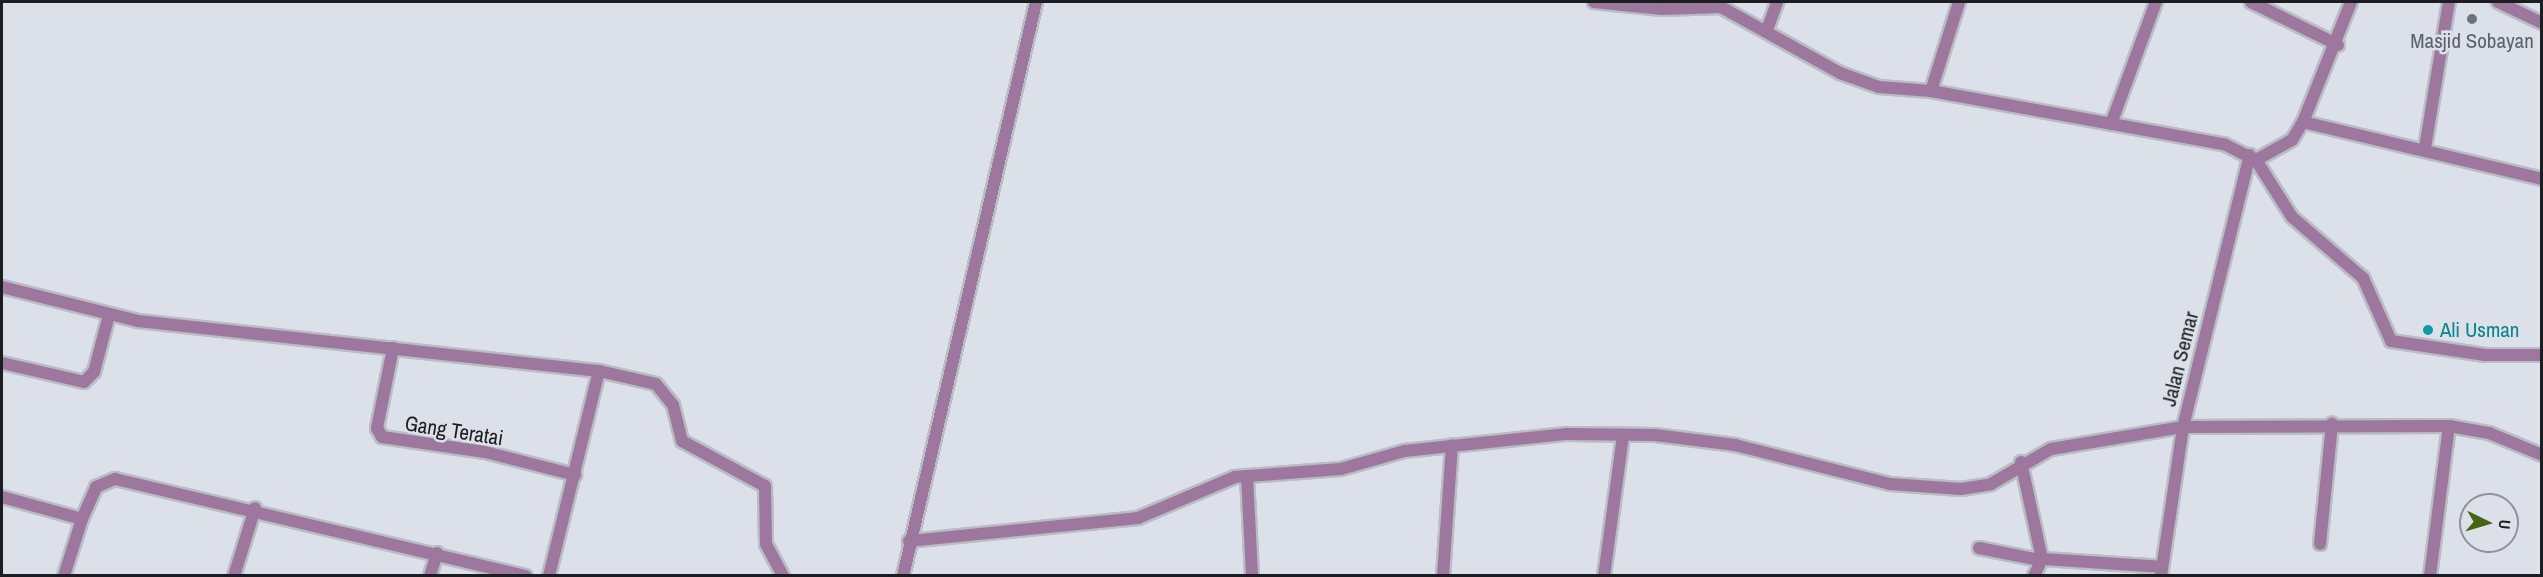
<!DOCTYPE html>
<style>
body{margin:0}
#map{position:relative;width:2543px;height:577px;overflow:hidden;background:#dce0e9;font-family:"Archivo Narrow",sans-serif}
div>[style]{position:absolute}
.roads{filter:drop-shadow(2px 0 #b9bdc5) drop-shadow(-2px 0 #b9bdc5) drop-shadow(0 2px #b9bdc5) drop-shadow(0 -2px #b9bdc5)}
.minor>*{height:12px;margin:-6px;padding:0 6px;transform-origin:6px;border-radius:6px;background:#9d779e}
.dots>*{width:16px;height:16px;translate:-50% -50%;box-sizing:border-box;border:3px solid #dce0e9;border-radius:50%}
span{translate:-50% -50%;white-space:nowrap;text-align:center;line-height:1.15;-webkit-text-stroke:5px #dce0e9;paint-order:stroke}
.worship-label{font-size:21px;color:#5b616d}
.culture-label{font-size:21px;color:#0d838f}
.left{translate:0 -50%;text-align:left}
.street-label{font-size:21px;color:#1c1d20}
.frame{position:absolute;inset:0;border:3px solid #1c1d20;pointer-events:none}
.north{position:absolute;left:2459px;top:493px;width:60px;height:60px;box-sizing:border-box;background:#dce0e9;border:2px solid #8f9299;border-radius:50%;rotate:95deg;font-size:16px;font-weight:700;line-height:24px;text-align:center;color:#1c1d20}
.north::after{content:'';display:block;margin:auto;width:21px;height:27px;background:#476416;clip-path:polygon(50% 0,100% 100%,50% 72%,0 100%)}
</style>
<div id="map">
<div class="roads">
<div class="minor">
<i style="left:1594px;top:2px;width:68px;rotate:5.9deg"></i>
<i style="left:1662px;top:9px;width:59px;rotate:-1.9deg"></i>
<i style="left:1721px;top:7px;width:136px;rotate:29deg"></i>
<i style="left:1840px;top:73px;width:41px;rotate:19.7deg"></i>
<i style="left:1879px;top:87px;width:52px;rotate:4.4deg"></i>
<i style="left:1931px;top:91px;width:298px;rotate:10.3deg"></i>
<i style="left:2224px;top:144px;width:36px;rotate:27deg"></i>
<i style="left:2256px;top:160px;width:41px;rotate:-29.1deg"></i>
<i style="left:2292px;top:140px;width:21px;rotate:-59deg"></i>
<i style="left:2303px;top:122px;width:129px;rotate:-68.2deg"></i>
<i style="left:2251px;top:2px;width:97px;rotate:26.3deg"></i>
<i style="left:2498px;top:2px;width:49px;rotate:25.5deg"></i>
<i style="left:1767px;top:30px;width:30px;rotate:-70deg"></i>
<i style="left:1931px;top:91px;width:93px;rotate:-72.5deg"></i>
<i style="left:2303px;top:122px;width:246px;rotate:13.4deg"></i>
<i style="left:2111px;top:124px;width:130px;rotate:-69.8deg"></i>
<i style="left:2425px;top:148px;width:148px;rotate:-80.7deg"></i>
<i style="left:2256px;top:160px;width:67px;rotate:57.7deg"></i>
<i style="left:2292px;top:217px;width:94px;rotate:40.7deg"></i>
<i style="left:2363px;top:278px;width:69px;rotate:66deg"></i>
<i style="left:2391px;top:341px;width:95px;rotate:8.5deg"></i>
<i style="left:2485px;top:355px;width:57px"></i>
<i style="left:2px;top:287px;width:140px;rotate:14deg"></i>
<i style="left:138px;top:321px;width:464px;rotate:6.2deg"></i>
<i style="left:599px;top:371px;width:58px;rotate:12.8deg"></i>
<i style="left:656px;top:384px;width:27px;rotate:51deg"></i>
<i style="left:673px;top:405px;width:37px;rotate:76deg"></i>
<i style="left:682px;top:441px;width:94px;rotate:28.5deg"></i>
<i style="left:765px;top:486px;width:58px;rotate:89deg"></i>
<i style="left:766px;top:544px;width:36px;rotate:62deg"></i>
<i style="left:393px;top:348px;width:82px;rotate:101.3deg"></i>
<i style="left:377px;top:428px;width:10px;rotate:61deg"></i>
<i style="left:382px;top:437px;width:104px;rotate:8.3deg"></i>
<i style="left:485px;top:452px;width:93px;rotate:14.3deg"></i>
<i style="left:2px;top:363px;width:84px;rotate:13deg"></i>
<i style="left:84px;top:382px;width:14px;rotate:-45deg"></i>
<i style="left:94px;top:372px;width:59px;rotate:-75.3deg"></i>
<i style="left:2021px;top:462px;width:99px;rotate:77.8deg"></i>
<i style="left:1247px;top:476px;width:100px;rotate:87.1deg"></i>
<i style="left:2px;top:497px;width:83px;rotate:15.4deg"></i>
<i style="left:82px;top:519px;width:35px;rotate:-66deg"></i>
<i style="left:96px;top:487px;width:21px;rotate:-23deg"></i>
<i style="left:115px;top:479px;width:422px;rotate:13.3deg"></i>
<i style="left:909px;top:541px;width:230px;rotate:-5.7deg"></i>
<i style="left:1138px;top:518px;width:105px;rotate:-22.9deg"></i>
<i style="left:1235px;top:477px;width:106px;rotate:-4.3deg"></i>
<i style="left:1341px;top:469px;width:66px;rotate:-15.9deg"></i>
<i style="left:1404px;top:451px;width:164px;rotate:-6deg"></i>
<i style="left:1567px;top:434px;width:88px;rotate:0.7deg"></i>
<i style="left:1655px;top:435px;width:81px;rotate:7.1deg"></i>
<i style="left:1735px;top:445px;width:160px;rotate:14.1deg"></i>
<i style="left:1890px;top:484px;width:71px;rotate:4deg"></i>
<i style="left:1961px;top:489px;width:30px;rotate:-9deg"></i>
<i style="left:1991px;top:484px;width:69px;rotate:-30.3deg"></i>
<i style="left:2051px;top:449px;width:134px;rotate:-9.5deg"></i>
<i style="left:2183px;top:427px;width:266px;rotate:-0.2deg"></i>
<i style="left:2449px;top:426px;width:41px;rotate:9.9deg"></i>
<i style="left:2489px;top:433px;width:57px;rotate:22.5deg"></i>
<i style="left:2320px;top:544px;width:121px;rotate:-84.3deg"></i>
<i style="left:1979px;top:548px;width:61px;rotate:11.3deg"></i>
<i style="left:64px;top:576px;width:60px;rotate:-72.5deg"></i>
<i style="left:234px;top:576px;width:71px;rotate:-72.8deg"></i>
<i style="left:430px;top:576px;width:24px;rotate:-73deg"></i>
<i style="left:549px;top:576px;width:211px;rotate:-76.3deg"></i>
<i style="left:903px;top:576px;width:589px;rotate:-76.95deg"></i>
<i style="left:1443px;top:576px;width:131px;rotate:-86.1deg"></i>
<i style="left:1604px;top:576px;width:141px;rotate:-82.3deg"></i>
<i style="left:2034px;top:576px;width:19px;rotate:-65deg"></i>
<i style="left:2042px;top:559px;width:120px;rotate:3.8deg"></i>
<i style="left:2161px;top:576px;width:151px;rotate:-81.6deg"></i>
<i style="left:2183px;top:427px;width:280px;rotate:-76.2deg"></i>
<i style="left:2430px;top:576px;width:151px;rotate:-82.8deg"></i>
</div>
</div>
<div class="dots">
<i style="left:2472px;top:19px;background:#6b7280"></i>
<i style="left:2428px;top:330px;background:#0f9aa8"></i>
</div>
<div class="worship-label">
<span style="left:2472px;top:41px">Masjid Sobayan</span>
</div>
<div class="culture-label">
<span class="left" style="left:2440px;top:330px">Ali Usman</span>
</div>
<div class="street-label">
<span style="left:2180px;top:359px;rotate:-76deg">Jalan Semar</span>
<span style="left:454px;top:431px;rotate:9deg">Gang Teratai</span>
</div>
<div class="frame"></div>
<div class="north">U</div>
</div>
